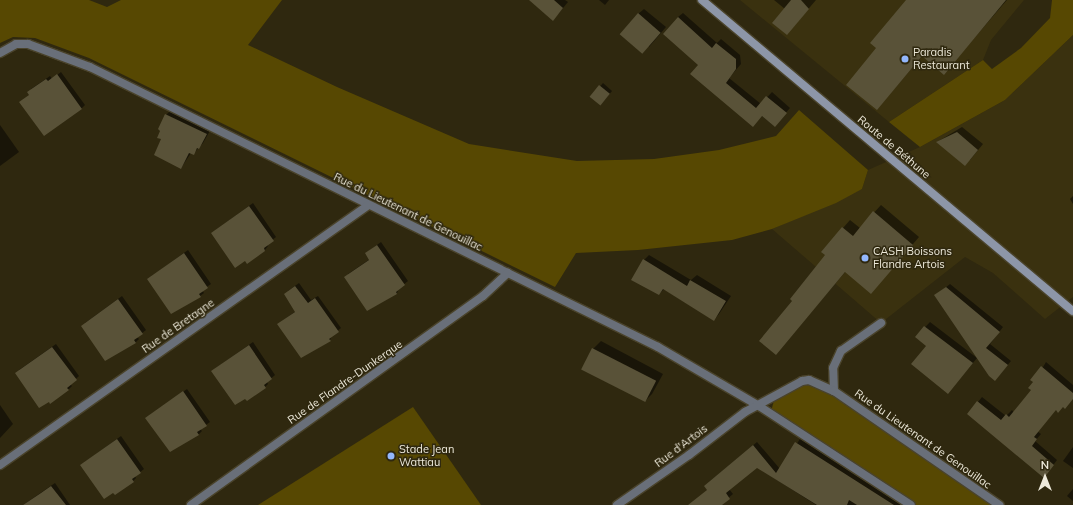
<!DOCTYPE html>
<meta charset="utf-8">
<style>
body{margin:0}
#map{position:relative;width:1073px;height:505px;overflow:hidden;background:#2f280f;font-family:Mulish,sans-serif}
div>[style]{position:absolute}
.built>*{inset:0;background:#3a310f}
.green>*{inset:0;background:#574802}
.shadow>*{inset:0;background:#0007}
.building>*{inset:0;background:#595238;transform-origin:0 0}
.roads{filter:drop-shadow(1px 0 #4a432b) drop-shadow(-1px 0 #4a432b) drop-shadow(0 1px #4a432b) drop-shadow(0 -1px #4a432b)}
.street>*{height:8px;margin:-4px;padding:0 4px;transform-origin:4px;border-radius:4px;background:#696f79}
.secondary>*{height:8px;margin:-4px;padding:0 4px;transform-origin:4px;border-radius:4px;background:#8d96a8}
.dots>*{width:11px;height:11px;translate:-50% -50%;box-sizing:border-box;border:2px solid #2f280f;border-radius:50%}
span{translate:-50% -50%;white-space:nowrap;text-align:center;line-height:1.15;-webkit-text-stroke:3px #2f280f;paint-order:stroke}
.poi-label{font-size:11px;color:#ede9da}
.left{translate:0 -50%;text-align:left}
.street-label{font-size:11px;color:#ede9da}
.north{position:absolute;left:1025px;top:457px;width:40px;height:40px;-webkit-text-stroke:3px #2f280f;paint-order:stroke;rotate:0deg;font-size:11px;font-weight:700;line-height:16px;text-align:center;color:#ede9da}
.north::after{content:'';display:block;margin:auto;width:14px;height:18px;background:#ede9da;clip-path:polygon(50% 0,100% 100%,50% 72%,0 100%)}
</style>
<div id="map">
<div class="built">
<i style="clip-path:polygon(740px 0,1024px 0,991px 40px,983px 60px,889px 122px)"></i>
<i style="clip-path:polygon(1073px 35px,1073px 297px,1045px 319px,993px 273px,965px 257px,881px 323px,772px 229px,862px 189px,868px 170px,920px 147px,1005px 100px)"></i>
</div>
<div class="green">
<i style="clip-path:polygon(0 0,89px 0,107px 7px,121px 0,282px 0,248px 45px,337px 87px,469px 144px,577px 161px,654px 159px,719px 150px,776px 136px,799px 110px,868px 170px,862px 189px,836px 203px,772px 229px,732px 240px,638px 250px,576px 253px,555px 287px,89px 58px,35px 38px,13px 37px,0 43px)"></i>
<i style="clip-path:polygon(1052px 0,1073px 0,1073px 35px,1005px 100px,920px 147px,889px 122px,983px 60px,992px 69px,1021px 48px,1050px 18px)"></i>
<i style="clip-path:polygon(793px 383px,818px 383px,1000px 505px,911px 505px,770px 415px,775px 397px)"></i>
<i style="clip-path:polygon(413px 407px,481px 505px,258px 505px)"></i>
</div>
<div class="shadow">
<i style="clip-path:polygon(537px 0,565px 0,568px 2px,558px 14px)"></i>
<i style="clip-path:polygon(599px 0,609px 0,605px 5px)"></i>
<i style="clip-path:polygon(774px 0,816px 0,793px 27px,785px 9px)"></i>
<i style="clip-path:polygon(907px 0,1007px 0,944px 73px,923px 55px,877px 109px,878px 48px)"></i>
<i style="clip-path:polygon(644px 9px,666px 27px,649px 47px,638px 14px)"></i>
<i style="clip-path:polygon(683px 13px,717px 43px,721px 39px,740px 55px,741px 64px,729px 78px,761px 104px,772px 92px,790px 108px,774px 126px,700px 65px,678px 17px)"></i>
<i style="clip-path:polygon(61px 72px,85px 105px,81px 109px,20px 102px,30px 95px,31px 89px,50px 76px,52px 79px)"></i>
<i style="clip-path:polygon(603px 83px,612px 91px,603px 102px,591px 97px)"></i>
<i style="clip-path:polygon(171px 110px,211px 129px,203px 143px,193px 154px,191px 153px,181px 168px,162px 139px,166px 115px)"></i>
<i style="clip-path:polygon(0 125px,19px 152px,0 166px)"></i>
<i style="clip-path:polygon(962px 127px,983px 144px,970px 160px,937px 142px)"></i>
<i style="clip-path:polygon(1073px 196px,1073px 204px,1070px 199px)"></i>
<i style="clip-path:polygon(253px 203px,276px 237px,267px 244px,268px 246px,265px 250px,247px 262px,216px 230px)"></i>
<i style="clip-path:polygon(881px 205px,919px 237px,871px 293px,846px 271px,776px 353px,794px 301px,826px 255px,822px 252px,850px 220px,860px 228px)"></i>
<i style="clip-path:polygon(381px 242px,408px 281px,399px 288px,397px 293px,368px 310px,348px 274px,370px 259px,366px 253px)"></i>
<i style="clip-path:polygon(188px 250px,211px 284px,202px 290px,204px 293px,200px 296px,171px 313px,148px 279px)"></i>
<i style="clip-path:polygon(649px 255px,691px 280px,697px 275px,731px 296px,719px 314px,714px 320px,664px 289px,659px 294px,644px 260px)"></i>
<i style="clip-path:polygon(299px 283px,311px 300px,318px 296px,341px 328px,332px 335px,330px 340px,282px 321px,296px 311px,288px 291px)"></i>
<i style="clip-path:polygon(950px 284px,1003px 327px,990px 344px,1011px 361px,999px 375px,939px 293px)"></i>
<i style="clip-path:polygon(122px 296px,146px 330px,137px 337px,139px 339px,135px 343px,85px 323px)"></i>
<i style="clip-path:polygon(930px 322px,977px 358px,952px 388px,927px 346px,916px 337px)"></i>
<i style="clip-path:polygon(601px 341px,663px 374px,652px 394px,645px 401px,593px 349px)"></i>
<i style="clip-path:polygon(253px 342px,275px 375px,267px 382px,268px 384px,265px 387px,216px 368px)"></i>
<i style="clip-path:polygon(56px 344px,79px 376px,70px 384px,72px 386px,68px 390px,19px 370px)"></i>
<i style="clip-path:polygon(1046px 362px,1073px 385px,1073px 399px,1056px 409px,1037px 431px,1041px 434px,1035px 441px,1057px 460px,1048px 472px,978px 402px,982px 397px,1006px 416px,1012px 410px,1014px 413px,1033px 390px,1034px 382px)"></i>
<i style="clip-path:polygon(187px 389px,210px 422px,200px 429px,202px 431px,199px 434px,170px 451px,150px 415px)"></i>
<i style="clip-path:polygon(0 405px,13px 424px,0 438px)"></i>
<i style="clip-path:polygon(121px 436px,144px 469px,135px 476px,136px 478px,133px 481px,81px 465px)"></i>
<i style="clip-path:polygon(800px 439px,901px 505px,816px 505px,757px 467px,729px 489px,733px 494px,720px 505px,695px 505px,708px 490px,709px 482px,757px 442px,780px 469px)"></i>
<i style="clip-path:polygon(1073px 447px,1073px 468px,1063px 461px)"></i>
<i style="clip-path:polygon(55px 483px,70px 505px,23px 505px)"></i>
<i style="clip-path:polygon(1073px 489px,1073px 501px,1067px 496px)"></i>
</div>
<div class="building">
<i style="clip-path:polygon(529px 0,554px 0,563px 8px,553px 21px)"></i>
<i style="clip-path:polygon(791px 0,801px 0,809px 9px,787px 35px,772px 23px)"></i>
<i style="clip-path:polygon(906px 0,1006px 0,944px 75px,922px 56px,877px 110px,846px 85px,876px 48px,870px 43px)"></i>
<i style="left:638px;top:13px;width:30px;height:28px;rotate:41deg"></i>
<i style="clip-path:polygon(678px 17px,712px 48px,716px 43px,736px 59px,736px 69px,726px 83px,756px 108px,766px 96px,787px 113px,775px 127px,762px 116px,753px 127px,690px 74px,698px 65px,663px 34px)"></i>
<i style="clip-path:polygon(57px 74px,82px 109px,44px 136px,19px 102px,29px 95px,27px 92px,46px 79px,48px 81px)"></i>
<i style="left:599px;top:85px;width:14px;height:15px;rotate:39deg"></i>
<i style="clip-path:polygon(165px 114px,207px 134px,199px 149px,197px 148px,194px 155px,189px 153px,181px 169px,154px 155px,161px 139px,157px 138px,160px 131px,158px 129px)"></i>
<i style="clip-path:polygon(957px 132px,978px 150px,965px 166px,936px 142px)"></i>
<i style="clip-path:polygon(249px 206px,274px 241px,264px 248px,265px 251px,247px 264px,245px 261px,235px 268px,211px 233px)"></i>
<i style="clip-path:polygon(873px 211px,913px 245px,871px 294px,845px 272px,776px 355px,759px 341px,792px 301px,790px 299px,825px 255px,821px 252px,842px 227px,853px 236px)"></i>
<i style="clip-path:polygon(377px 245px,405px 285px,396px 292px,397px 294px,367px 311px,344px 277px,369px 260px,365px 253px)"></i>
<i style="clip-path:polygon(184px 253px,208px 288px,199px 294px,201px 297px,171px 314px,147px 279px)"></i>
<i style="clip-path:polygon(643px 259px,687px 286px,690px 280px,726px 301px,714px 321px,663px 289px,659px 295px,631px 280px)"></i>
<i style="clip-path:polygon(295px 286px,308px 303px,315px 298px,339px 332px,329px 339px,331px 341px,301px 358px,277px 324px,295px 312px,284px 294px)"></i>
<i style="clip-path:polygon(946px 287px,1000px 332px,986px 348px,1008px 365px,995px 381px,989px 376px,934px 295px)"></i>
<i style="clip-path:polygon(118px 299px,143px 334px,134px 340px,136px 343px,105px 361px,81px 326px)"></i>
<i style="clip-path:polygon(924px 326px,973px 363px,948px 394px,911px 364px,926px 346px,915px 337px)"></i>
<i style="clip-path:polygon(249px 345px,272px 379px,264px 385px,266px 388px,247px 401px,245px 399px,235px 405px,211px 371px)"></i>
<i style="clip-path:polygon(52px 347px,77px 380px,67px 388px,69px 390px,50px 404px,49px 402px,39px 408px,15px 373px)"></i>
<i style="left:592px;top:348px;width:72px;height:24px;rotate:27deg"></i>
<i style="clip-path:polygon(1041px 366px,1073px 393px,1073px 399px,1065px 409px,1063px 407px,1058px 413px,1056px 410px,1034px 437px,1037px 439px,1032px 446px,1054px 465px,1044px 478px,967px 414px,977px 401px,1001px 420px,1006px 414px,1009px 417px,1031px 390px,1028px 388px,1033px 382px,1030px 380px)"></i>
<i style="clip-path:polygon(183px 391px,207px 426px,197px 432px,199px 435px,170px 452px,145px 418px)"></i>
<i style="clip-path:polygon(117px 439px,141px 473px,132px 479px,134px 482px,115px 495px,113px 493px,104px 499px,80px 465px)"></i>
<i style="clip-path:polygon(795px 442px,894px 505px,857px 505px,849px 500px,847px 505px,817px 505px,757px 468px,726px 493px,730px 499px,722px 505px,688px 505px,707px 490px,704px 486px,753px 445px,776px 473px)"></i>
<i style="clip-path:polygon(51px 486px,66px 505px,23px 505px,41px 493px)"></i>
</div>
<div class="roads">
<div class="street">
<i style="left:0;top:53px;width:18px;rotate:-29deg"></i>
<i style="left:16px;top:44px;width:12px"></i>
<i style="left:28px;top:44px;width:66px;rotate:20.4deg"></i>
<i style="left:90px;top:67px;width:633px;rotate:26.24deg"></i>
<i style="left:658px;top:347px;width:117px;rotate:30.3deg"></i>
<i style="left:759px;top:406px;width:181px;rotate:33.1deg"></i>
<i style="left:834px;top:391px;width:23px;rotate:-92deg"></i>
<i style="left:833px;top:368px;width:19px;rotate:-65deg"></i>
<i style="left:841px;top:351px;width:49px;rotate:-35deg"></i>
<i style="left:0;top:465px;width:451px;rotate:-35.2deg"></i>
<i style="left:191px;top:505px;width:359px;rotate:-35.6deg"></i>
<i style="left:483px;top:296px;width:34px;rotate:-43deg"></i>
<i style="left:617px;top:505px;width:88px;rotate:-34.8deg"></i>
<i style="left:689px;top:455px;width:71px;rotate:-37.5deg"></i>
<i style="left:745px;top:412px;width:65px;rotate:-28.5deg"></i>
<i style="left:802px;top:381px;width:7px;rotate:-8deg"></i>
<i style="left:809px;top:380px;width:27px;rotate:24deg"></i>
<i style="left:834px;top:391px;width:201px;rotate:34.6deg"></i>
</div>
<div class="secondary">
<i style="left:702px;top:0;width:484px;rotate:40deg"></i>
</div>
</div>
<div class="dots">
<i style="left:905px;top:59px;background:#93b7fd"></i>
<i style="left:865px;top:258px;background:#93b7fd"></i>
<i style="left:391px;top:456px;background:#93b7fd"></i>
</div>
<div class="poi-label">
<span class="left" style="left:913px;top:59px">Paradis<br>Restaurant</span>
<span class="left" style="left:873px;top:258px">CASH Boissons<br>Flandre Artois</span>
<span class="left" style="left:399px;top:456px">Stade Jean<br>Wattiau</span>
</div>
<div class="street-label">
<span style="left:894px;top:147px;rotate:40deg">Route de Béthune</span>
<span style="left:408px;top:212px;rotate:26deg">Rue du Lieutenant de Genouillac</span>
<span style="left:178px;top:326px;rotate:-35deg">Rue de Bretagne</span>
<span style="left:345px;top:382px;rotate:-35deg">Rue de Flandre-Dunkerque</span>
<span style="left:923px;top:439px;rotate:35deg">Rue du Lieutenant de Genouillac</span>
<span style="left:681px;top:446px;rotate:-37deg">Rue d'Artois</span>
</div>
<div class="north">N</div>
</div>
